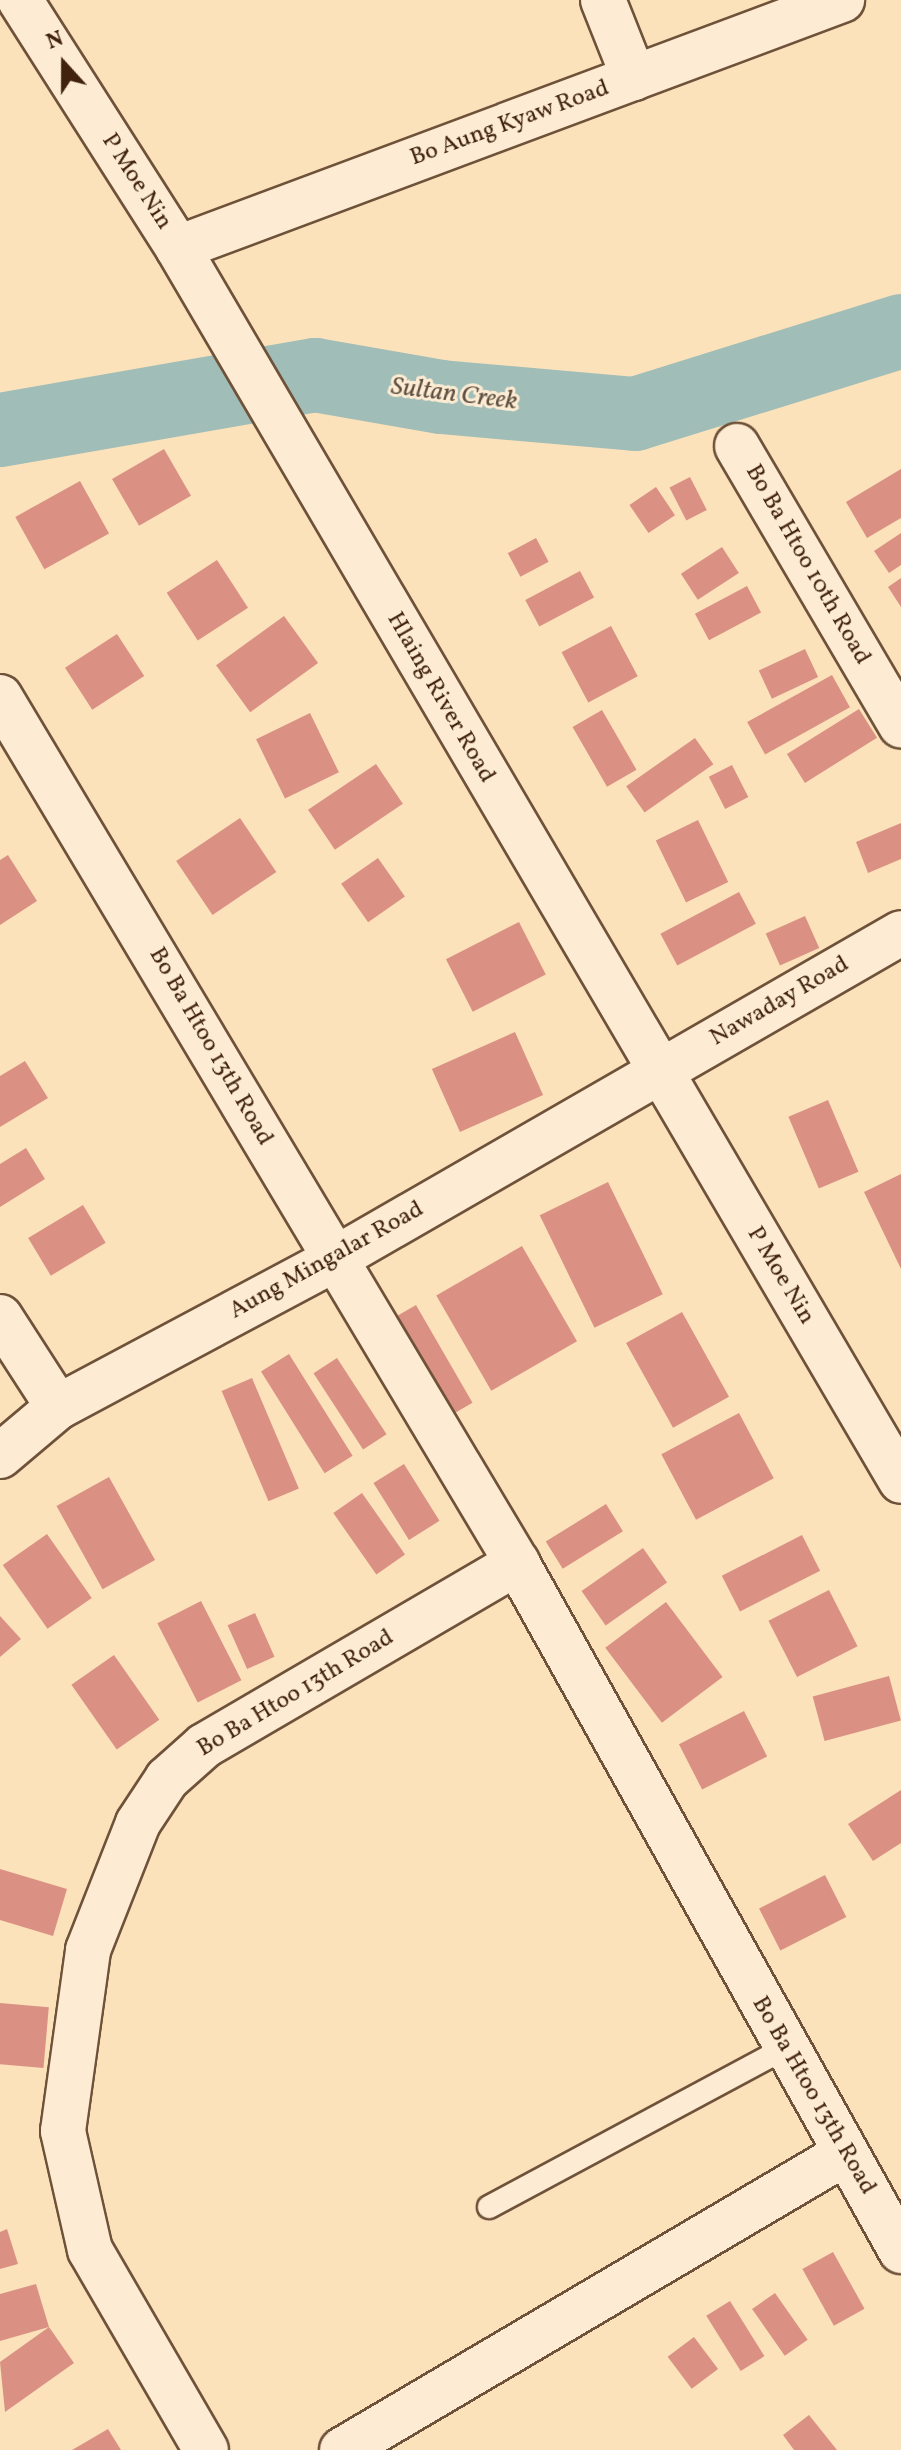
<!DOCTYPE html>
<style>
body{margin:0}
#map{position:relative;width:901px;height:2450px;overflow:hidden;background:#fce2bb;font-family:Vollkorn,serif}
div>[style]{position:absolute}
.river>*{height:74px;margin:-37px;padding:0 37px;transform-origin:37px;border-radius:37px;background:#a0bdb7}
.building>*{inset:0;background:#da9184;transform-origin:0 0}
.roads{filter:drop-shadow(2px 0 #6f523a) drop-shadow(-2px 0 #6f523a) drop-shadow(0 2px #6f523a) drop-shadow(0 -2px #6f523a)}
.lane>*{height:22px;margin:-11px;padding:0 11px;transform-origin:11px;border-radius:11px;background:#fdecd3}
.street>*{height:44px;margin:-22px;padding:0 22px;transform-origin:22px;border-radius:22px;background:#fdecd3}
.secondary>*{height:44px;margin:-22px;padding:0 22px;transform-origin:22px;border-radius:22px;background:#fdecd3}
span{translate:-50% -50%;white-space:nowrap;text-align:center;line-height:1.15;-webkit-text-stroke:6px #fdecd3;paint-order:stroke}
.street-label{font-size:24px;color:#40220f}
.water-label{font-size:26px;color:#5d5041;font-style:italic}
.north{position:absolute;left:24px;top:24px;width:80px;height:80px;-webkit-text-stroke:6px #fdecd3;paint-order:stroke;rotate:339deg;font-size:22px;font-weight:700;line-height:32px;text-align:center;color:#40220f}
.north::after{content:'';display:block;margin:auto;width:28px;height:36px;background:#40220f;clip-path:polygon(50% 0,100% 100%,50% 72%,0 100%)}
</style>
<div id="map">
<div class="river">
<i style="left:0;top:430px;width:320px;rotate:-9.9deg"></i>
<i style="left:315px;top:375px;width:128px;rotate:9.9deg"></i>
<i style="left:441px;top:397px;width:195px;rotate:5deg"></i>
<i style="left:635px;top:414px;width:279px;rotate:-17.3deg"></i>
</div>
<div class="building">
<i style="left:164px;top:449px;width:54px;height:60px;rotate:60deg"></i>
<i style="clip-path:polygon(901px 469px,901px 518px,867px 538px,846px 502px)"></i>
<i style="left:690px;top:477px;width:37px;height:23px;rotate:63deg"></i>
<i style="left:80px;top:481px;width:60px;height:74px;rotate:61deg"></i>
<i style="left:656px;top:487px;width:34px;height:32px;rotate:56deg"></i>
<i style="clip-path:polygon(901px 533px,901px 565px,889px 573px,874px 551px)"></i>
<i style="left:536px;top:538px;width:27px;height:32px;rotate:62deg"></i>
<i style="left:722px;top:547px;width:31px;height:49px;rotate:57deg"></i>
<i style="left:217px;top:560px;width:57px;height:60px;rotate:57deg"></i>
<i style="left:580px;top:571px;width:30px;height:62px;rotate:62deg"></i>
<i style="clip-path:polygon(901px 578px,901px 607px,888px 587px)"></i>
<i style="left:747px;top:586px;width:30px;height:59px;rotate:62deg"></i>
<i style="left:284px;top:616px;width:58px;height:84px;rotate:54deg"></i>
<i style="left:611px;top:626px;width:57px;height:56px;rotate:62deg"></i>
<i style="left:117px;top:634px;width:50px;height:62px;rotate:57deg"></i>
<i style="left:805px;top:649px;width:31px;height:51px;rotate:65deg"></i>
<i style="left:832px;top:675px;width:37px;height:97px;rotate:61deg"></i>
<i style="left:859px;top:709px;width:34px;height:85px;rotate:58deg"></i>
<i style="left:602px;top:710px;width:69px;height:34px;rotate:60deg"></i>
<i style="left:310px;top:713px;width:66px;height:60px;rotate:64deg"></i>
<i style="left:695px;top:738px;width:32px;height:84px;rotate:55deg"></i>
<i style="left:376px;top:764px;width:48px;height:82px;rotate:56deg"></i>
<i style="left:732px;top:765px;width:36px;height:26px;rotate:63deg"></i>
<i style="left:240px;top:818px;width:65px;height:77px;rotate:56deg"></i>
<i style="left:698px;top:820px;width:69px;height:47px;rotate:64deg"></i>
<i style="clip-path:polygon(901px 823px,901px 859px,868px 873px,856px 842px)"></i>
<i style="clip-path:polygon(8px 855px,37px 901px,0 925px,0 860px)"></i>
<i style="left:378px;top:858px;width:47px;height:45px;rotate:55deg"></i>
<i style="left:739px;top:892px;width:36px;height:89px;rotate:62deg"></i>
<i style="left:805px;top:916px;width:35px;height:43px;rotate:66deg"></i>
<i style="left:519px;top:922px;width:59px;height:82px;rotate:63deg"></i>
<i style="left:515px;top:1032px;width:69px;height:91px;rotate:66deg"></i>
<i style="clip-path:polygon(25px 1061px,48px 1098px,0 1127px,0 1076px)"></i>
<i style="left:828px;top:1100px;width:78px;height:43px;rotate:67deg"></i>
<i style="clip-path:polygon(26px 1148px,45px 1179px,0 1207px,0 1164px)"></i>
<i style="clip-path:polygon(901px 1174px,901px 1269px,864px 1192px)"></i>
<i style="left:608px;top:1182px;width:125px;height:76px;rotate:64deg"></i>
<i style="left:83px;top:1205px;width:44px;height:64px;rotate:59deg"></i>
<i style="left:522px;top:1246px;width:110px;height:99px;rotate:60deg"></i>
<i style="left:416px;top:1305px;width:113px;height:32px;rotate:60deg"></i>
<i style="left:682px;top:1312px;width:97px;height:64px;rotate:61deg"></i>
<i style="left:289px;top:1354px;width:120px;height:33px;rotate:58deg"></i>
<i style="left:337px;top:1358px;width:91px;height:28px;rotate:57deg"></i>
<i style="left:252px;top:1378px;width:120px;height:33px;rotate:67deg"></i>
<i style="left:739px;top:1413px;width:74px;height:88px;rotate:62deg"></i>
<i style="left:404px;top:1464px;width:67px;height:36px;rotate:58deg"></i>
<i style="left:109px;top:1477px;width:95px;height:60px;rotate:61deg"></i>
<i style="left:362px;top:1493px;width:75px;height:35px;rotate:55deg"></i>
<i style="left:606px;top:1504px;width:32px;height:71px;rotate:58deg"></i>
<i style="left:47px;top:1534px;width:78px;height:54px;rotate:55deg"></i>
<i style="left:802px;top:1535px;width:40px;height:90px;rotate:63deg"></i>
<i style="left:643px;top:1548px;width:42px;height:75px;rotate:55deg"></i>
<i style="left:829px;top:1590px;width:63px;height:68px;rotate:63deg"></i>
<i style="left:201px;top:1601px;width:89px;height:49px;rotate:63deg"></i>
<i style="left:666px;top:1602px;width:94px;height:76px;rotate:53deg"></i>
<i style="left:255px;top:1613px;width:48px;height:30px;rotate:66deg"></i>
<i style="clip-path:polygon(0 1616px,21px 1639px,0 1657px)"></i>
<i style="left:114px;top:1655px;width:79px;height:52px;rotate:55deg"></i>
<i style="left:889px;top:1676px;width:46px;height:79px;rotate:75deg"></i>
<i style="left:744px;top:1711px;width:51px;height:73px;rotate:63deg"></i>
<i style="clip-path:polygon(901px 1790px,901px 1843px,873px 1861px,848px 1824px)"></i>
<i style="clip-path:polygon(0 1869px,67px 1889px,53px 1936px,0 1920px)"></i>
<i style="left:825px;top:1875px;width:47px;height:74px;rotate:63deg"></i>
<i style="left:0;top:2003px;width:49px;height:61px;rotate:5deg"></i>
<i style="clip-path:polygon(7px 2229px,18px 2264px,0 2269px,0 2232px)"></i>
<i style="left:833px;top:2252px;width:65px;height:35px;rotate:61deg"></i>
<i style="clip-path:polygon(36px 2284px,49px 2327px,0 2341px,0 2294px)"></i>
<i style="left:775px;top:2293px;width:57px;height:28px;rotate:55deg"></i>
<i style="left:730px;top:2301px;width:65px;height:28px;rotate:58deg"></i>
<i style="clip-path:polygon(49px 2327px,74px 2363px,5px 2412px,0 2362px)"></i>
<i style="left:694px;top:2337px;width:40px;height:33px;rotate:53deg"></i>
<i style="clip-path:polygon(809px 2415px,837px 2450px,794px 2450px,783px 2435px)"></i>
<i style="clip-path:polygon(108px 2429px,121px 2450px,72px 2450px)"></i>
</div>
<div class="roads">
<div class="lane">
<i style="left:489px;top:2207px;width:336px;rotate:-28.2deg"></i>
</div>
<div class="street">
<i style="left:603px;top:0;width:84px;rotate:68.3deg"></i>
<i style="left:178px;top:248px;width:709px;rotate:-20.48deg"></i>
<i style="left:737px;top:446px;width:324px;rotate:59.6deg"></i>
<i style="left:0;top:697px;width:1009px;rotate:59.16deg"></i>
<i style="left:517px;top:1563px;width:788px;rotate:60.83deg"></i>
<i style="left:0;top:1317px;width:107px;rotate:57.2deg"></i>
<i style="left:0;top:1456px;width:76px;rotate:-40.2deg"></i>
<i style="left:58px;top:1407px;width:312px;rotate:-28.1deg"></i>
<i style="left:333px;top:1260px;width:655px;rotate:-29.93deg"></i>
<i style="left:206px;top:2450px;width:231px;rotate:-120.1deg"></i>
<i style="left:90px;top:2250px;width:122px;rotate:-102.8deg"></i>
<i style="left:63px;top:2131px;width:183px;rotate:-82.1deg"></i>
<i style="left:88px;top:1950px;width:136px;rotate:-68.5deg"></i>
<i style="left:138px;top:1823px;width:53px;rotate:-56.6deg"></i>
<i style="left:167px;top:1779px;width:50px;rotate:-41.7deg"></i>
<i style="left:204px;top:1746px;width:363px;rotate:-30.3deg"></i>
<i style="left:342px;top:2450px;width:585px;rotate:-30.51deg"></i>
</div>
<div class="secondary">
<i style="left:20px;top:0;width:294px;rotate:57.5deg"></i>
<i style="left:178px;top:248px;width:1429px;rotate:59.61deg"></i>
</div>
</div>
<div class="street-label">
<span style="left:510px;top:124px;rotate:-20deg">Bo Aung Kyaw Road</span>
<span style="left:136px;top:182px;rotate:57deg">P Moe Nin</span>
<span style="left:807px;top:565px;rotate:60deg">Bo Ba Htoo 10th Road</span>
<span style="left:440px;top:698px;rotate:60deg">Hlaing River Road</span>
<span style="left:780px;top:1002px;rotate:-30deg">Nawaday Road</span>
<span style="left:210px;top:1047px;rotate:60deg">Bo Ba Htoo 13th Road</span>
<span style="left:327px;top:1261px;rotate:-29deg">Aung Mingalar Road</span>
<span style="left:780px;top:1276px;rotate:59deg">P Moe Nin</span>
<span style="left:296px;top:1694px;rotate:-31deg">Bo Ba Htoo 13th Road</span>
<span style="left:813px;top:2096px;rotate:60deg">Bo Ba Htoo 13th Road</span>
</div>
<div class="water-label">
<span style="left:454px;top:395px;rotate:7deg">Sultan Creek</span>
</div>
<div class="north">N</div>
</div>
